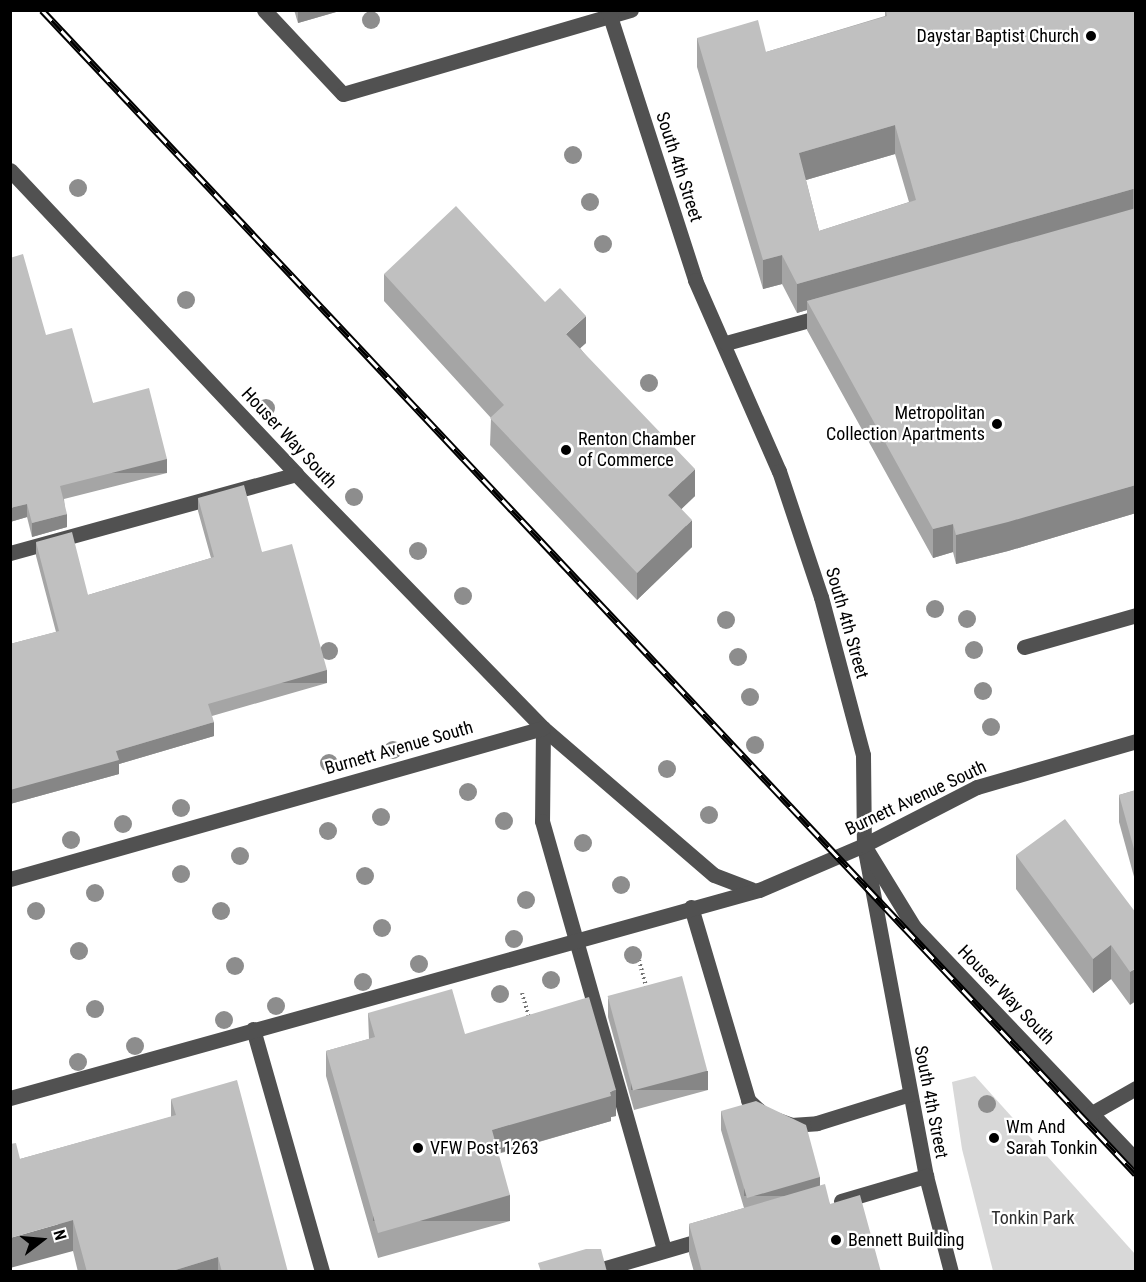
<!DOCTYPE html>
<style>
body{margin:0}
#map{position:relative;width:1146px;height:1282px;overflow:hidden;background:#fff;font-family:"Roboto Condensed",sans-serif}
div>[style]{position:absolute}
.green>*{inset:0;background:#d8d8d8}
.path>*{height:4px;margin-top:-2px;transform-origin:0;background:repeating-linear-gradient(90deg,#737373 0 1.5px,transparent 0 4.5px)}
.minor>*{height:15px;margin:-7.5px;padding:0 7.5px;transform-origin:7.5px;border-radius:7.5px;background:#515151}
.rail>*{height:7px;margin-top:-3.5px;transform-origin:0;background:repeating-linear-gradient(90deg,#fff 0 14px,#000 0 28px);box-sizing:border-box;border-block:2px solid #000}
.trees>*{width:18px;height:18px;margin:-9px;border-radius:50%;background:#8d8d8d}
.wall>*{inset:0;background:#a5a5a5}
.shaded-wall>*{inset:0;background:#868686;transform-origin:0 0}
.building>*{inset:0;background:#c0c0c0;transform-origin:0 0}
.dots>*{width:16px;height:16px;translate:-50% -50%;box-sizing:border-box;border:3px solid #fff;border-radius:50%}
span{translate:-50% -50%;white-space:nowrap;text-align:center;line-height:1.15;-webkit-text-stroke:4.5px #fff;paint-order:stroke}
.poi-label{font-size:18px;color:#000}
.right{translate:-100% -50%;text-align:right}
.left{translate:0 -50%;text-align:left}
.street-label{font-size:18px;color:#000}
.park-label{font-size:18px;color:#2f2f2f}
.frame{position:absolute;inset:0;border:12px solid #000;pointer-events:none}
.north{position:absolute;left:12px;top:1210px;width:60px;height:60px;-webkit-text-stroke:4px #fff;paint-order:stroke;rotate:74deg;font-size:16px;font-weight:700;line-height:24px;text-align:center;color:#000}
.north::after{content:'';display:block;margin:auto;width:21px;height:27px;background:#000;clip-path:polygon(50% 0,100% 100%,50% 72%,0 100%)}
</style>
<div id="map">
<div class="green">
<i style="clip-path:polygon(975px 1076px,1135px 1254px,1135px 1271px,993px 1271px,962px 1149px,952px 1082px)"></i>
</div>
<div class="path">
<i style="left:639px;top:960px;width:30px;rotate:75deg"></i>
<i style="left:522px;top:993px;width:26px;rotate:74deg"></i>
</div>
<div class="minor">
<i style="left:264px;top:10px;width:115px;rotate:46.8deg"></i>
<i style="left:343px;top:94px;width:300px;rotate:-16.3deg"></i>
<i style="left:608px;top:10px;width:284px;rotate:72.1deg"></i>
<i style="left:695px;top:280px;width:209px;rotate:66.3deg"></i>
<i style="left:779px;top:471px;width:133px;rotate:71.6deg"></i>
<i style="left:821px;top:597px;width:163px;rotate:75.1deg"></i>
<i style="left:863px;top:755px;width:90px;rotate:89.4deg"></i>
<i style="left:864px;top:845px;width:337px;rotate:79.4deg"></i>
<i style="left:926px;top:1176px;width:99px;rotate:75.4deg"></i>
<i style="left:10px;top:170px;width:417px;rotate:46.7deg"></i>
<i style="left:296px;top:474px;width:354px;rotate:45.8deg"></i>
<i style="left:543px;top:728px;width:225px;rotate:40.7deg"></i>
<i style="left:714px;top:875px;width:40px;rotate:21deg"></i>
<i style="left:726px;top:343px;width:105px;rotate:-15.5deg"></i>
<i style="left:10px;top:553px;width:297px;rotate:-15.4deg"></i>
<i style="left:1024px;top:647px;width:116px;rotate:-15.9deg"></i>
<i style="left:543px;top:728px;width:93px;rotate:90.6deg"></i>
<i style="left:542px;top:821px;width:446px;rotate:74.1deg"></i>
<i style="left:868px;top:852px;width:88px;rotate:58.5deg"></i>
<i style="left:914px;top:927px;width:322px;rotate:46.4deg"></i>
<i style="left:10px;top:879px;width:554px;rotate:-15.82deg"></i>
<i style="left:691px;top:907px;width:201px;rotate:73.5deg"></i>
<i style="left:748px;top:1100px;width:22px;rotate:43deg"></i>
<i style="left:764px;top:1115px;width:29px;rotate:20deg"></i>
<i style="left:791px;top:1125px;width:26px;rotate:-4deg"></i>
<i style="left:817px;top:1123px;width:97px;rotate:-17.3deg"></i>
<i style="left:253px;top:1029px;width:253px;rotate:74.1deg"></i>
<i style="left:10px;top:1098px;width:777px;rotate:-15.52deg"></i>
<i style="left:759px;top:890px;width:114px;rotate:-23.2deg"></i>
<i style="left:864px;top:845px;width:127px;rotate:-27.2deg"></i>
<i style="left:977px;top:787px;width:166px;rotate:-16.1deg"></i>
<i style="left:1092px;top:1113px;width:51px;rotate:-29.6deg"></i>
<i style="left:841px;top:1201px;width:89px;rotate:-16.4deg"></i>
<i style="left:592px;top:1272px;width:121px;rotate:-16.3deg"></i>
</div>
<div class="rail">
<i style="left:42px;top:10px;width:1597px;rotate:46.78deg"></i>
</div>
<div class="trees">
<i style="left:371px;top:20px"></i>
<i style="left:573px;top:155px"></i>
<i style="left:78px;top:188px"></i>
<i style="left:590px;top:202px"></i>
<i style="left:603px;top:244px"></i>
<i style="left:186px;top:300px"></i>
<i style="left:649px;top:383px"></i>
<i style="left:266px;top:408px"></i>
<i style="left:354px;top:497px"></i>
<i style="left:418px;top:551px"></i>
<i style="left:463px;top:596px"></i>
<i style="left:935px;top:609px"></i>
<i style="left:967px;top:619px"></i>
<i style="left:726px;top:620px"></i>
<i style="left:974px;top:650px"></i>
<i style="left:329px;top:651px"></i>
<i style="left:738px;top:657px"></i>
<i style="left:983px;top:691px"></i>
<i style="left:750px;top:697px"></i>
<i style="left:991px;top:727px"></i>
<i style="left:755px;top:745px"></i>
<i style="left:393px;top:750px"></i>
<i style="left:329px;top:763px"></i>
<i style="left:667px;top:769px"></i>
<i style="left:468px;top:792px"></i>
<i style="left:181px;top:808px"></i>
<i style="left:709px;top:815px"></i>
<i style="left:381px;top:817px"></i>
<i style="left:504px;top:821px"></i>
<i style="left:123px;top:824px"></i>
<i style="left:328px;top:831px"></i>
<i style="left:71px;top:840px"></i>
<i style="left:583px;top:843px"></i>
<i style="left:240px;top:856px"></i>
<i style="left:181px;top:874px"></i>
<i style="left:365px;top:876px"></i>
<i style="left:621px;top:885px"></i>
<i style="left:95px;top:893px"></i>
<i style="left:526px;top:900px"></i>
<i style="left:36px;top:911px"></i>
<i style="left:221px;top:911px"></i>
<i style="left:382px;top:928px"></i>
<i style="left:514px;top:939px"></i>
<i style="left:79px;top:951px"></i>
<i style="left:633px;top:955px"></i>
<i style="left:419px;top:964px"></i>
<i style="left:235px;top:966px"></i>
<i style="left:551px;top:980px"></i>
<i style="left:363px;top:982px"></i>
<i style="left:500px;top:994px"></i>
<i style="left:276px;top:1006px"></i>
<i style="left:95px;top:1009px"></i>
<i style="left:224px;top:1020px"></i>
<i style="left:135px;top:1046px"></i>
<i style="left:78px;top:1062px"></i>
<i style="left:987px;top:1104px"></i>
</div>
<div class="wall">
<i style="clip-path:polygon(294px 10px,343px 10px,298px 23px)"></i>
<i style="clip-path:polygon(evenodd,885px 10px,1136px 10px,1136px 513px,1008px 551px,956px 564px,953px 552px,933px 558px,807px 330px,807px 310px,797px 313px,782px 284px,763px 289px,697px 67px,697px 38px,766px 52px,885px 16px,885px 10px,895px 154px,909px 202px,819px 231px,806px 180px,895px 154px)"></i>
<i style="clip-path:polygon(384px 274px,586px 343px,580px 348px,695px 496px,681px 509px,692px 547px,637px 600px,490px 445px,491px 418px,384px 301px)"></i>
<i style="clip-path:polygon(46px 335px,93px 403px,167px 473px,64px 499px,67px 527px,32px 537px,27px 517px,10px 522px)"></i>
<i style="clip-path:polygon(198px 498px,262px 552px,327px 683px,212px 716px,214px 736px,119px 764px,119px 774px,10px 804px,10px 644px,56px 632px,36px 556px,36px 542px,88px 595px,211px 558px,198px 511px)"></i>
<i style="clip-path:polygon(1136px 790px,1136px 884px,1119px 822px,1119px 795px)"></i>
<i style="clip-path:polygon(1016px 855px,1136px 913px,1130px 1005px,1111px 979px,1093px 993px,1016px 889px)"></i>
<i style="clip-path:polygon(608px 998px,708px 1090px,634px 1110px,608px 1017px)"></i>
<i style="clip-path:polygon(368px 1013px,465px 1034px,616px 1116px,611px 1117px,611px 1121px,498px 1154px,510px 1221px,378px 1258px,326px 1076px,326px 1051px,369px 1039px)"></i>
<i style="clip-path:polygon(171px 1099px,288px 1272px,78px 1272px,73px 1251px,20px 1159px,171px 1117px)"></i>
<i style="clip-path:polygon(721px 1111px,820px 1186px,830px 1204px,881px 1272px,694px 1272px,689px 1254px,689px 1224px,744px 1208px,721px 1130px)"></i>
</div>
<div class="shaded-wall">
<i style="clip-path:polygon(298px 10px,343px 10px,298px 23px)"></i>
<i style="clip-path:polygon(895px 125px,895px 154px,799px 182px,799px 153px)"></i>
<i style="clip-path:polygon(1133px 189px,1133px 218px,807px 301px,807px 310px,797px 313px,797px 284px)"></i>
<i style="clip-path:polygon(782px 255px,782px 284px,763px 289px,763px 260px)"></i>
<i style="clip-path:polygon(586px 316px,586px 343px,566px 361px,566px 334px)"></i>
<i style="left:167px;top:459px;width:14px;height:110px;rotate:90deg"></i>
<i style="clip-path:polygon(695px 469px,695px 496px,668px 522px,668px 495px)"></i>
<i style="clip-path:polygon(1136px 485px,1136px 513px,1008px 551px,956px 564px,956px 535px)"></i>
<i style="clip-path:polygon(27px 504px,27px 517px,10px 522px,10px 508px)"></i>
<i style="clip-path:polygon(67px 514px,67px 527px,32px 537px,32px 523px)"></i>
<i style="clip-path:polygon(692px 520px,692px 547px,637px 600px,637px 573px)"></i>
<i style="clip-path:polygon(953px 524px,953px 552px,933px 558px,933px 529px)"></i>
<i style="left:327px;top:670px;width:13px;height:124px;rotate:90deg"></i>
<i style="clip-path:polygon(214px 722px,214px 736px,119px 764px,119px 774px,10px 804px,10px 790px,116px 751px)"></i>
<i style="clip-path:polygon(1111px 945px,1111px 979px,1093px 993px,1093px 959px)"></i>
<i style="clip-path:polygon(1136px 968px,1136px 1001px,1130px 1005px,1130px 972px)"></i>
<i style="left:708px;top:1071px;width:19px;height:77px;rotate:90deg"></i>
<i style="clip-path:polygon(616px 1090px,616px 1116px,611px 1117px,611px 1121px,492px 1155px,492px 1130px)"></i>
<i style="left:820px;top:1177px;width:19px;height:76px;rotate:90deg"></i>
<i style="left:510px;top:1195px;width:26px;height:137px;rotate:90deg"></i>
<i style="clip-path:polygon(73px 1220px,73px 1251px,10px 1268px,10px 1238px)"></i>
<i style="clip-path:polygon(218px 1257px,218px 1272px,169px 1272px)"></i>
</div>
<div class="building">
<i style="clip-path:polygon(evenodd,886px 10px,1136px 10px,1136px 189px,1133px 189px,797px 284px,782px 255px,763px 260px,697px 38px,758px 20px,766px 52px,887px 16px,886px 10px,895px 125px,916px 200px,819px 231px,799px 153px,895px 125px)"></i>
<i style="clip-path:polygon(456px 206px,545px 302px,560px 288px,586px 316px,566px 334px,695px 469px,668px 495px,692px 520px,637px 573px,490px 418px,504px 405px,384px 274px)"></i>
<i style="clip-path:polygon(1136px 208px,1136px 485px,1008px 522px,956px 535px,953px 524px,933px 529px,807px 301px)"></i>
<i style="clip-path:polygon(23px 254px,46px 335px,72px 328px,93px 403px,149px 388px,167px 459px,60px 486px,67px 514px,32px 523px,27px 504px,10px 508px,10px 258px)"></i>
<i style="clip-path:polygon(244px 485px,262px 552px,292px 544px,327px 670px,208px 704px,214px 722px,116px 751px,119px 760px,10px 790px,10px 644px,59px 631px,36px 542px,72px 532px,88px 595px,214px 557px,198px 498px)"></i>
<i style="clip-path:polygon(1136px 790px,1136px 856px,1119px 795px)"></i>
<i style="clip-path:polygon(1065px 819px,1136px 913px,1136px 968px,1130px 972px,1111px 945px,1093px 959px,1016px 855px)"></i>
<i style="left:682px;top:976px;width:98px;height:77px;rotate:75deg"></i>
<i style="clip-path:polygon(452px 989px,465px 1034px,589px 997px,616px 1090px,610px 1092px,611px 1096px,492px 1130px,510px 1195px,378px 1233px,326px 1051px,375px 1037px,368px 1013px)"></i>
<i style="clip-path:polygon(237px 1080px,288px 1272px,222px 1272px,218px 1257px,169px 1272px,87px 1272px,73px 1220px,10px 1238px,10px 1144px,16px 1143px,20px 1159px,176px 1115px,171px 1099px)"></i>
<i style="clip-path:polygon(756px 1101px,806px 1125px,820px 1177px,747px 1198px,721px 1111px)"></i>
<i style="clip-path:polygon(825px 1184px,830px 1204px,860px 1195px,881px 1272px,702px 1272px,689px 1224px)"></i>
<i style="clip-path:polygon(586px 1249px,601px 1249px,607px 1272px,541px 1272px,538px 1263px)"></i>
</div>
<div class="dots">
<i style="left:1091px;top:36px;background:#000"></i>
<i style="left:997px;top:424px;background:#000"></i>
<i style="left:566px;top:450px;background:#000"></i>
<i style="left:994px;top:1138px;background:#000"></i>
<i style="left:418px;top:1148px;background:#000"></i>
<i style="left:836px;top:1240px;background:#000"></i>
</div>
<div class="poi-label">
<span class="right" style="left:1079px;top:36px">Daystar Baptist Church</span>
<span class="right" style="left:985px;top:424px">Metropolitan<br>Collection Apartments</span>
<span class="left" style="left:578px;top:450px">Renton Chamber<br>of Commerce</span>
<span class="left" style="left:1006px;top:1138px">Wm And<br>Sarah Tonkin</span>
<span class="left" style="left:430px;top:1148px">VFW Post 1263</span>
<span class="left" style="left:848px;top:1240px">Bennett Building</span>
</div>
<div class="street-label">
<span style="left:679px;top:167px;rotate:72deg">South 4th Street</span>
<span style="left:289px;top:438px;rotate:47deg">Houser Way South</span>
<span style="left:847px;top:623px;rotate:74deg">South 4th Street</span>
<span style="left:399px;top:748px;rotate:-16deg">Burnett Avenue South</span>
<span style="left:916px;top:798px;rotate:-25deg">Burnett Avenue South</span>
<span style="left:1006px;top:995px;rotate:46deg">Houser Way South</span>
<span style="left:931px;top:1102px;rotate:79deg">South 4th Street</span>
</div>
<div class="park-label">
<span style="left:1033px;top:1218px">Tonkin Park</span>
</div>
<div class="frame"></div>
<div class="north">N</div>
</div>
